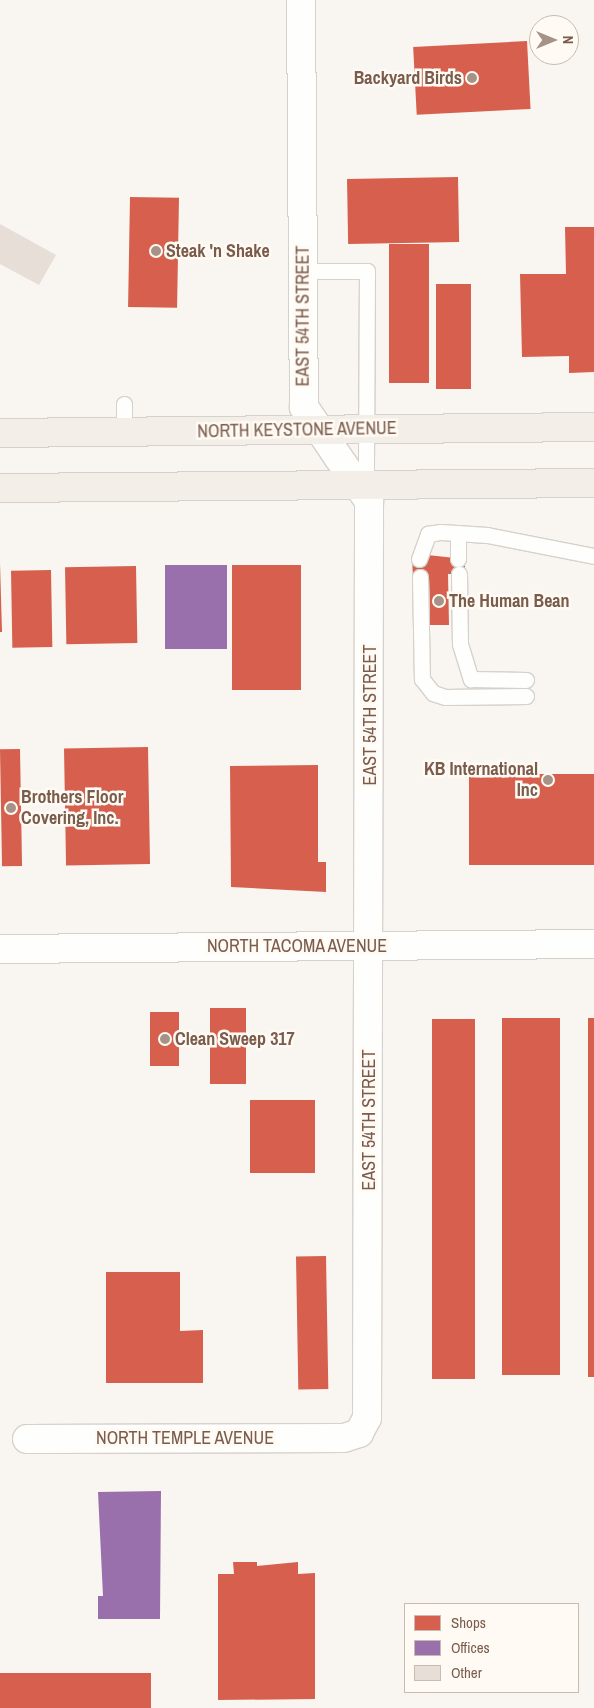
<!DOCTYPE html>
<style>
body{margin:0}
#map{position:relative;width:594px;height:1708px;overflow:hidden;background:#f9f5f0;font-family:"Archivo Narrow",sans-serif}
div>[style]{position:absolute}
.shops>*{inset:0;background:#d6604d;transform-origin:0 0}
.offices>*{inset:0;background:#9970ab;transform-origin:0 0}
.building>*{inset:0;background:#e6ded7}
.roads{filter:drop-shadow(1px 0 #d7d1cb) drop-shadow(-1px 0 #d7d1cb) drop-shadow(0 1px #d7d1cb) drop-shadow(0 -1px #d7d1cb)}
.lane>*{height:15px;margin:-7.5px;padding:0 7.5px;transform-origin:7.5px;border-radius:7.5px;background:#fefefd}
.street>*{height:28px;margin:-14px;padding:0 14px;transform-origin:14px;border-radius:14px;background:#fefefd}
.secondary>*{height:28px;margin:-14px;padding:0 14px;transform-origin:14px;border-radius:14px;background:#fefefd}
.primary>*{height:28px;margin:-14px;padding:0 14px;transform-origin:14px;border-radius:14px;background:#f3eee8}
.dots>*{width:14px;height:14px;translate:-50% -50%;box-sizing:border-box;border:2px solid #fffaf3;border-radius:50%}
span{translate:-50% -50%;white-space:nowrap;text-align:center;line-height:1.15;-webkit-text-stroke:5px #fffaf3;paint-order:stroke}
.poi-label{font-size:18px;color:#7a5c4d;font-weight:700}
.right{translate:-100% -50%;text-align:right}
.left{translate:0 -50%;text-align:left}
.street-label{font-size:18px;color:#7a5c4d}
.legend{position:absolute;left:404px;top:1603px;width:175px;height:90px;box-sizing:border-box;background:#fffaf3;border:1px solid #cabbb1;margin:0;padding:6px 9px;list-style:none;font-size:15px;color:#7a5c4d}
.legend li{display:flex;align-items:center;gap:10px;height:25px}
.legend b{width:25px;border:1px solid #cabbb1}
.north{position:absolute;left:529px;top:15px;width:50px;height:50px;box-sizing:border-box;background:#fffaf3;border:1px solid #cabbb1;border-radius:50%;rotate:90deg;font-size:14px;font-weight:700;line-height:20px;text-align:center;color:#7a5c4d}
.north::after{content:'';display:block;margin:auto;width:18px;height:22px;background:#a69286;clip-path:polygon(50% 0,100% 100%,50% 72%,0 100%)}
</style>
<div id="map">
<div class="shops">
<i style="left:527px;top:41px;width:68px;height:114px;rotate:87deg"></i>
<i style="left:458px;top:177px;width:65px;height:111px;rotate:89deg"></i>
<i style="left:130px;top:197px;width:49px;height:110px;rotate:1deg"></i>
<i style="clip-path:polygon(565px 227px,594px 227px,594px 372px,569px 373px,569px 356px,522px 357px,520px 274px,566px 274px)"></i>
<i style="left:389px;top:244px;width:40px;height:139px"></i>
<i style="left:436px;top:284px;width:35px;height:105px"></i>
<i style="clip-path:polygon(427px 555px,465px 559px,465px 574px,448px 574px,449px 625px,430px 625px,429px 576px,413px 577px,412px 559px)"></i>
<i style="clip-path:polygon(0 563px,2px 632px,0 632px)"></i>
<i style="left:232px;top:565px;width:69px;height:125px"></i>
<i style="left:136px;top:566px;width:77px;height:71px;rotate:89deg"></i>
<i style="left:51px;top:570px;width:77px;height:40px;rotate:89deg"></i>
<i style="left:148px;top:747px;width:117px;height:84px;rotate:89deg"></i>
<i style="left:20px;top:749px;width:117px;height:20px;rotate:89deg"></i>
<i style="clip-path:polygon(318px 765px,318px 862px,326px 862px,326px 892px,231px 887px,230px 766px)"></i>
<i style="left:594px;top:774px;width:91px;height:125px;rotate:90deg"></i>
<i style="left:210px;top:1008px;width:36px;height:76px"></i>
<i style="left:150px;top:1012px;width:29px;height:54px"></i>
<i style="left:502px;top:1018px;width:58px;height:357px"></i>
<i style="left:588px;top:1018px;width:6px;height:359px"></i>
<i style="left:432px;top:1019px;width:43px;height:360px"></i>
<i style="left:315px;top:1100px;width:73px;height:65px;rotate:90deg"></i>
<i style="left:326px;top:1256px;width:133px;height:30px;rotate:89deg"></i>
<i style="clip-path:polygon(106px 1272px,180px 1272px,180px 1331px,203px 1330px,203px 1383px,106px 1383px)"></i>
<i style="clip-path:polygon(233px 1562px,257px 1562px,257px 1566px,298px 1562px,298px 1574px,315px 1573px,315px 1699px,218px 1700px,218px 1574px,234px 1574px)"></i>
<i style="left:151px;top:1673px;width:35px;height:151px;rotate:90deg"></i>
</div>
<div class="offices">
<i style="left:165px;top:565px;width:62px;height:84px"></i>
<i style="clip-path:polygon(161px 1491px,160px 1619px,98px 1619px,98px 1596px,103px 1596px,98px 1492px)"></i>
</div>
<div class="building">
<i style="clip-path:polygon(0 224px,56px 255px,39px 285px,0 264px)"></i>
</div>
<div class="roads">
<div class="lane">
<i style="left:303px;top:271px;width:64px"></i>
<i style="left:367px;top:271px;width:213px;rotate:90.3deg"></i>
<i style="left:124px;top:404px;width:28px;rotate:90deg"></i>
<i style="left:458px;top:533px;width:26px;rotate:90deg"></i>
<i style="left:419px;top:559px;width:27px;rotate:-70deg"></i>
<i style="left:428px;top:534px;width:13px;rotate:-9deg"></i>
<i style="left:441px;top:532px;width:46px;rotate:3.7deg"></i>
<i style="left:487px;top:535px;width:109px;rotate:11.1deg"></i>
<i style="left:459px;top:574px;width:70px;rotate:89.2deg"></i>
<i style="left:460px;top:644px;width:37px;rotate:73deg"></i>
<i style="left:471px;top:679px;width:55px;rotate:1deg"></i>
<i style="left:420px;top:577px;width:102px;rotate:88.9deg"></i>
<i style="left:422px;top:679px;width:18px;rotate:52deg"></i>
<i style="left:433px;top:693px;width:13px;rotate:18deg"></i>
<i style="left:445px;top:697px;width:81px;rotate:-0.7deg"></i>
</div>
<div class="street">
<i style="left:0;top:949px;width:594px;rotate:-0.48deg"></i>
<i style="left:27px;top:1439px;width:317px;rotate:-0.2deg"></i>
<i style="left:344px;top:1438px;width:16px;rotate:-18deg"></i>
<i style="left:359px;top:1433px;width:17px;rotate:-62deg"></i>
<i style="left:367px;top:1418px;width:896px;rotate:-89.87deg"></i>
<i style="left:369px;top:522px;width:21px;rotate:-90deg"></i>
<i style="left:369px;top:501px;width:54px;rotate:-125.2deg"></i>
</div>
<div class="secondary">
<i style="left:301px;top:0;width:407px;rotate:89.6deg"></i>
<i style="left:304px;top:407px;width:60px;rotate:55.8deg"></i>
</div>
<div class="primary">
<i style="left:0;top:433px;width:594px;rotate:-0.58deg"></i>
<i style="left:0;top:488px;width:594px;rotate:-0.48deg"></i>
</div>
</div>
<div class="dots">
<i style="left:472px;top:78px;background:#a69286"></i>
<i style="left:156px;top:251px;background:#a69286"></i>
<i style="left:439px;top:601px;background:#a69286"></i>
<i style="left:548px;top:780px;background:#a69286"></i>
<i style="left:11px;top:808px;background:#a69286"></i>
<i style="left:165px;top:1039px;background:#a69286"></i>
</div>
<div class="poi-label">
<span class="right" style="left:462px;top:78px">Backyard Birds</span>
<span class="left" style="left:166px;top:251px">Steak 'n Shake</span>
<span class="left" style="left:449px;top:601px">The Human Bean</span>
<span class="right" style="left:538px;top:780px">KB International<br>Inc</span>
<span class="left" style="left:21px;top:808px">Brothers Floor<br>Covering, Inc.</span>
<span class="left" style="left:175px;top:1039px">Clean Sweep 317</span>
</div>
<div class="street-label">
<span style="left:303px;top:316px;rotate:-90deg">EAST 54TH STREET</span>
<span style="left:297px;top:430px;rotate:-1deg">NORTH KEYSTONE AVENUE</span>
<span style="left:370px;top:715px;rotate:-90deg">EAST 54TH STREET</span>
<span style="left:297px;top:946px">NORTH TACOMA AVENUE</span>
<span style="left:369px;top:1120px;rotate:-90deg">EAST 54TH STREET</span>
<span style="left:185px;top:1438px">NORTH TEMPLE AVENUE</span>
</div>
<ul class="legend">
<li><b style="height:14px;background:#d6604d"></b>Shops</li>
<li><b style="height:14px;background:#9970ab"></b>Offices</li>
<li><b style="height:14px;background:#e6ded7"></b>Other</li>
</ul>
<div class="north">N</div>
</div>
